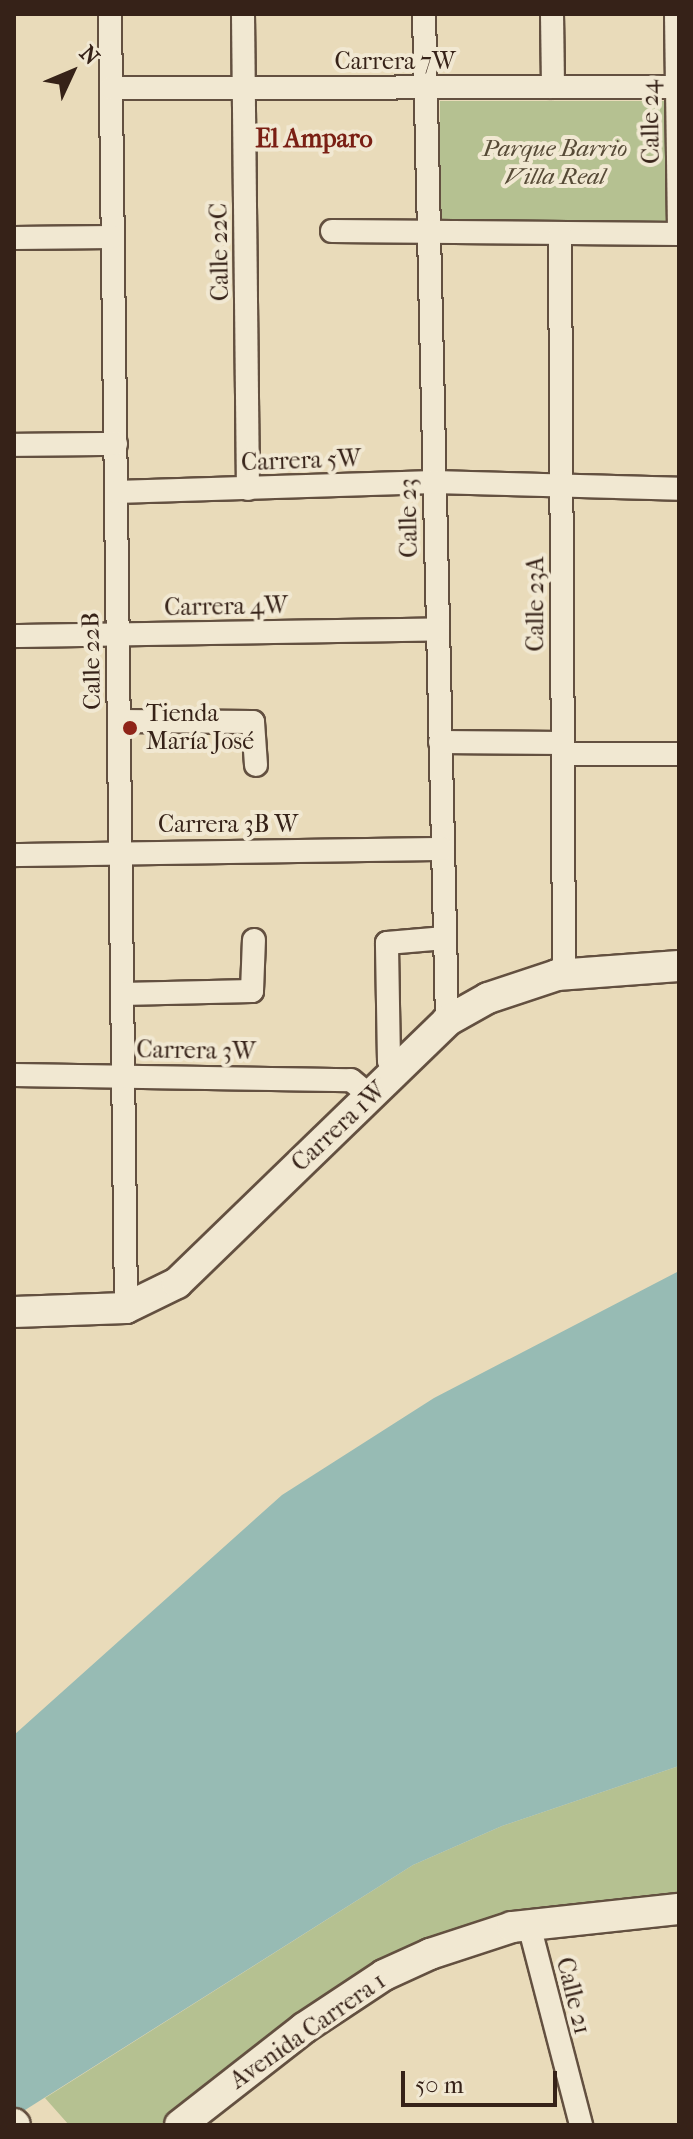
<!DOCTYPE html>
<meta charset="utf-8">
<style>
body{margin:0}
#map{position:relative;width:693px;height:2139px;overflow:hidden;background:#e9dbba;font-family:"IM FELL French Canon",serif}
div>[style]{position:absolute}
.green>*{inset:0;background:#b5c191;transform-origin:0 0}
.water>*{inset:0;background:#97bbb4}
.roads{filter:drop-shadow(2px 0 #635040) drop-shadow(-2px 0 #635040) drop-shadow(0 2px #635040) drop-shadow(0 -2px #635040)}
.street>*{height:22px;margin:-11px;padding:0 11px;transform-origin:11px;border-radius:11px;background:#f1e8d2}
.secondary>*{height:30px;margin:-15px;padding:0 15px;transform-origin:15px;border-radius:15px;background:#f1e8d2}
.dots>*{width:22px;height:22px;translate:-50% -50%;box-sizing:border-box;border:4px solid #f1e8d2;border-radius:50%}
span{translate:-50% -50%;white-space:nowrap;text-align:center;line-height:1.15;-webkit-text-stroke:8px #f1e8d2;paint-order:stroke}
.street-label{font-size:24px;color:#362218}
.park-label{font-size:24px;color:#564a36;font-style:italic}
.poi-label{font-size:24px;color:#362218}
.left{translate:0 -50%;text-align:left}
.neighbourhood-label{font-size:26px;color:#7a1f14;font-weight:700}
.frame{position:absolute;inset:0;border:16px solid #362218;pointer-events:none}
.north{position:absolute;left:32px;top:32px;width:80px;height:80px;-webkit-text-stroke:6px #f1e8d2;paint-order:stroke;rotate:46deg;font-size:22px;font-weight:700;line-height:32px;text-align:center;color:#362218}
.north::after{content:'';display:block;margin:auto;width:28px;height:36px;background:#362218;clip-path:polygon(50% 0,100% 100%,50% 72%,0 100%)}
.scale{position:absolute;left:401px;top:2071px;width:156px;height:36px;box-sizing:border-box;border:4px solid #362218;border-top:0;padding-left:10px;font-size:24px;line-height:28px;white-space:nowrap;color:#362218;-webkit-text-stroke:6px #f1e8d2;paint-order:stroke}
</style>
<div id="map">
<div class="green">
<i style="left:670px;top:101px;width:124px;height:230px;rotate:90deg"></i>
<i style="clip-path:polygon(679px 1766px,679px 1900px,343px 1986px,292px 2018px,166px 2125px,69px 2125px,45px 2098px,413px 1865px,502px 1826px)"></i>
</div>
<div class="water">
<i style="clip-path:polygon(679px 1271px,679px 1766px,502px 1826px,413px 1865px,14px 2117px,14px 1735px,282px 1495px,434px 1398px)"></i>
</div>
<div class="roads">
<div class="street">
<i style="left:110px;top:14px;width:1294px;rotate:89.29deg"></i>
<i style="left:243px;top:14px;width:475px;rotate:89.4deg"></i>
<i style="left:424px;top:14px;width:1007px;rotate:88.69deg"></i>
<i style="left:552px;top:14px;width:73px;rotate:89.2deg"></i>
<i style="left:676px;top:14px;width:216px;rotate:89.2deg"></i>
<i style="left:111px;top:88px;width:568px;rotate:-0.1deg"></i>
<i style="left:332px;top:231px;width:347px;rotate:0.5deg"></i>
<i style="left:560px;top:234px;width:740px;rotate:89.69deg"></i>
<i style="left:14px;top:238px;width:99px;rotate:-0.6deg"></i>
<i style="left:14px;top:445px;width:102px;rotate:-0.6deg"></i>
<i style="left:116px;top:492px;width:318px;rotate:-1.8deg"></i>
<i style="left:434px;top:482px;width:245px;rotate:1.6deg"></i>
<i style="left:14px;top:636px;width:424px;rotate:-0.9deg"></i>
<i style="left:119px;top:721px;width:134px;rotate:0.4deg"></i>
<i style="left:253px;top:722px;width:43px;rotate:86deg"></i>
<i style="left:440px;top:742px;width:123px;rotate:0.5deg"></i>
<i style="left:563px;top:754px;width:116px"></i>
<i style="left:14px;top:855px;width:429px;rotate:-0.8deg"></i>
<i style="left:122px;top:994px;width:130px;rotate:-1.3deg"></i>
<i style="left:252px;top:991px;width:51px;rotate:-87.8deg"></i>
<i style="left:398px;top:1071px;width:13px;rotate:-132deg"></i>
<i style="left:389px;top:1061px;width:118px;rotate:-91deg"></i>
<i style="left:387px;top:943px;width:58px;rotate:-4.9deg"></i>
<i style="left:14px;top:1075px;width:337px;rotate:0.9deg"></i>
<i style="left:351px;top:1080px;width:26px;rotate:40deg"></i>
<i style="left:529px;top:1925px;width:207px;rotate:75.4deg"></i>
</div>
<div class="secondary">
<i style="left:14px;top:1312px;width:112px;rotate:-2deg"></i>
<i style="left:126px;top:1308px;width:57px;rotate:-26.1deg"></i>
<i style="left:177px;top:1283px;width:376px;rotate:-44.1deg"></i>
<i style="left:447px;top:1021px;width:47px;rotate:-29.3deg"></i>
<i style="left:488px;top:998px;width:73px;rotate:-18.4deg"></i>
<i style="left:557px;top:975px;width:122px;rotate:-4.2deg"></i>
<i style="left:14px;top:2124px;width:1px;rotate:45deg"></i>
<i style="left:180px;top:2125px;width:157px;rotate:-38deg"></i>
<i style="left:304px;top:2028px;width:96px;rotate:-33.5deg"></i>
<i style="left:384px;top:1975px;width:51px;rotate:-24.5deg"></i>
<i style="left:430px;top:1954px;width:86px;rotate:-18.2deg"></i>
<i style="left:512px;top:1927px;width:168px;rotate:-6.2deg"></i>
</div>
</div>
<div class="dots">
<i style="left:130px;top:728px;background:#8f2418"></i>
</div>
<div class="street-label">
<span style="left:395px;top:62px">Carrera 7W</span>
<span style="left:651px;top:122px;rotate:-91deg">Calle 24</span>
<span style="left:220px;top:252px;rotate:-91deg">Calle 22C</span>
<span style="left:301px;top:461px;rotate:-2deg">Carrera 5W</span>
<span style="left:409px;top:518px;rotate:-91deg">Calle 23</span>
<span style="left:536px;top:604px;rotate:-90deg">Calle 23A</span>
<span style="left:226px;top:607px;rotate:-1deg">Carrera 4W</span>
<span style="left:92px;top:661px;rotate:-91deg">Calle 22B</span>
<span style="left:228px;top:825px">Carrera 3B W</span>
<span style="left:196px;top:1051px;rotate:1deg">Carrera 3W</span>
<span style="left:339px;top:1127px;rotate:-43deg">Carrera 1W</span>
<span style="left:573px;top:1996px;rotate:76deg">Calle 21</span>
<span style="left:308px;top:2031px;rotate:-35deg">Avenida Carrera 1</span>
</div>
<div class="park-label">
<span style="left:555px;top:163px">Parque Barrio<br>Villa Real</span>
</div>
<div class="poi-label">
<span class="left" style="left:146px;top:728px">Tienda<br>María José</span>
</div>
<div class="neighbourhood-label">
<span style="left:314px;top:139px">El Amparo</span>
</div>
<div class="frame"></div>
<div class="north">N</div>
<div class="scale">50 m</div>
</div>
